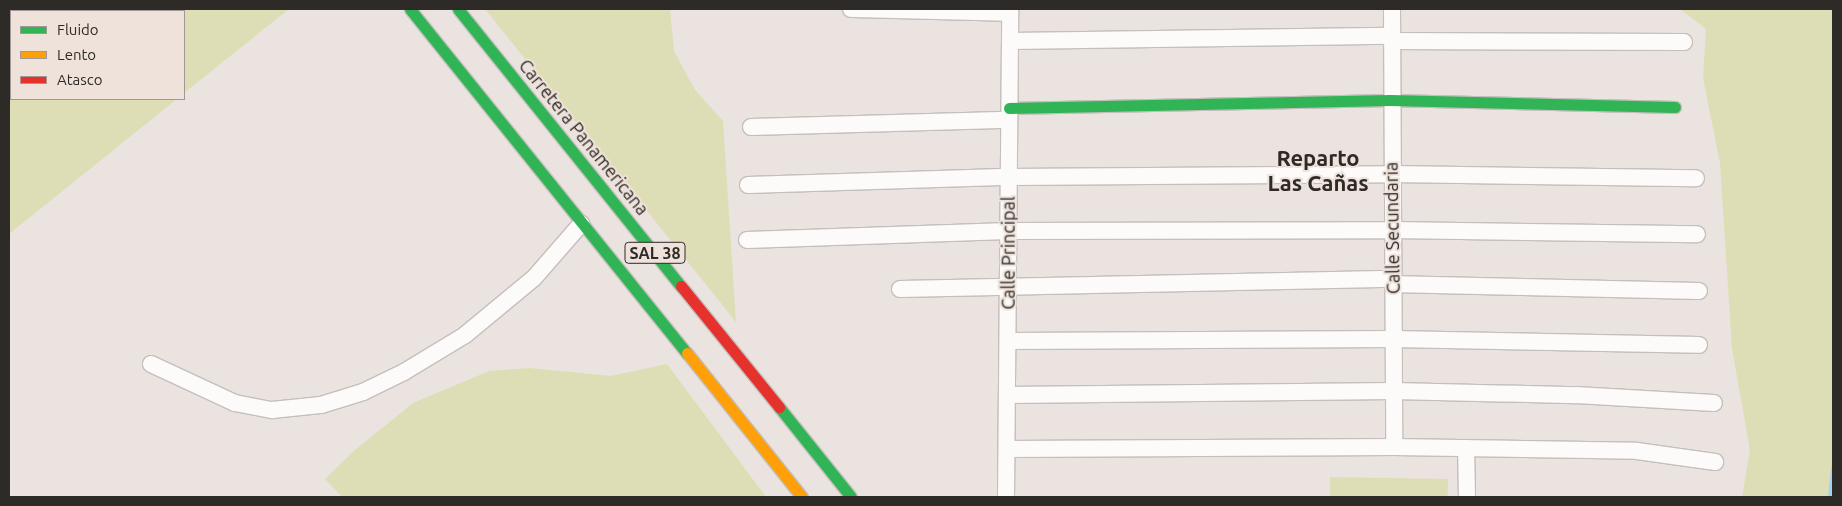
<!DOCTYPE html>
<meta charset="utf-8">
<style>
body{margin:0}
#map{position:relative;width:1842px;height:506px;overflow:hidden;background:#eae3df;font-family:Ubuntu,sans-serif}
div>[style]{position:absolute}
.green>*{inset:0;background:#dedeb6;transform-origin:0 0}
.stream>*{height:4.5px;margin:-2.25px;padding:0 2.25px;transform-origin:2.25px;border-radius:2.25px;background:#a1d4f4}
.roads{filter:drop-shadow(1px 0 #c4bfbc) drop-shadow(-1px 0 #c4bfbc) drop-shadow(0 1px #c4bfbc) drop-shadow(0 -1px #c4bfbc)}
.street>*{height:16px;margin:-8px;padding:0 8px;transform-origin:8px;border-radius:8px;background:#fcfbfa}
.fast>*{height:11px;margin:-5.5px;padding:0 5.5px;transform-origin:5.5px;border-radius:5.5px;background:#30b455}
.slow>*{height:11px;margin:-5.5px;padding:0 5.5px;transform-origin:5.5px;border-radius:5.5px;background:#ff9f0a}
.jam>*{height:11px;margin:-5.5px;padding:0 5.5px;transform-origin:5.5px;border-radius:5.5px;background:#e5322d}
span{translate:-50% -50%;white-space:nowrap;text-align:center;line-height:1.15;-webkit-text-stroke:4px #eee2db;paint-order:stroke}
.shield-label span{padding:1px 4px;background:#eee2db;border:1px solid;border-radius:4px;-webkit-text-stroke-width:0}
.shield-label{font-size:16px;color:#2e2a27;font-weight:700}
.street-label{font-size:18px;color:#2e2a27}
.district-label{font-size:22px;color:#2e2a27;font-weight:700}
.frame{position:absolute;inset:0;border:10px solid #2e2a27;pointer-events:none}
.legend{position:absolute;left:10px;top:10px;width:175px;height:90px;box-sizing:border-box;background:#eee2db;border:1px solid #a19893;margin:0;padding:6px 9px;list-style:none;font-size:15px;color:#2e2a27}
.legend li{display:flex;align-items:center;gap:10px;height:25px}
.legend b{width:25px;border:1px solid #a19893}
</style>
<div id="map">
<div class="green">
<i style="clip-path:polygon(9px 9px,289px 9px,184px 93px,184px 11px,11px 11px,11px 99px,177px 99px,9px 234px)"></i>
<i style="clip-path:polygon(485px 9px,670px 9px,674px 51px,695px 90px,723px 121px,736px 322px)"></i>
<i style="clip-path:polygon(1680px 9px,1833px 9px,1833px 497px,1742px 497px,1750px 450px,1732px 349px,1720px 163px,1703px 78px,1706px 29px)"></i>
<i style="clip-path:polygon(667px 364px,766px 497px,342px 497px,325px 479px,355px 450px,413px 403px,489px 371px,530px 368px,611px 376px)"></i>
<i style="left:1330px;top:477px;width:118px;height:20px;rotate:1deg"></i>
</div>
<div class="stream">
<i style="left:1830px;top:497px;width:29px;rotate:-84deg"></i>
</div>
<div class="roads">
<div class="street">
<i style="left:851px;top:9px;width:159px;rotate:1.4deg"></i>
<i style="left:1392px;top:9px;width:438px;rotate:89.7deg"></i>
<i style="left:1010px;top:41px;width:381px;rotate:-0.8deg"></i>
<i style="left:1391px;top:41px;width:293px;rotate:0.2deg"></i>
<i style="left:751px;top:127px;width:258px;rotate:-1.6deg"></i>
<i style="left:748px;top:185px;width:261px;rotate:-1.8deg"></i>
<i style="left:1009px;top:177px;width:383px;rotate:-0.4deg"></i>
<i style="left:1392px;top:174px;width:304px;rotate:0.8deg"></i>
<i style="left:747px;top:240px;width:261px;rotate:-2deg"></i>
<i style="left:1008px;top:231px;width:384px;rotate:-0.1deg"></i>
<i style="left:1392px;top:230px;width:305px;rotate:0.8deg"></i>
<i style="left:1393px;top:284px;width:306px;rotate:1.3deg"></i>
<i style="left:900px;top:289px;width:493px;rotate:-1.2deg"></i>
<i style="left:1008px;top:341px;width:385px;rotate:-0.3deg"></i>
<i style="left:1393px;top:339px;width:306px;rotate:1.1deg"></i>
<i style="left:151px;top:364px;width:93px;rotate:24.9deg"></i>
<i style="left:235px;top:403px;width:38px;rotate:11deg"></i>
<i style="left:272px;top:410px;width:49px;rotate:-5.8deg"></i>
<i style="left:321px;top:405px;width:44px;rotate:-17.2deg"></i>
<i style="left:363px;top:392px;width:46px;rotate:-26deg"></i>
<i style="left:404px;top:372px;width:71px;rotate:-31.2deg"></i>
<i style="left:465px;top:335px;width:89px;rotate:-39.6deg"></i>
<i style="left:534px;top:278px;width:72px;rotate:-49deg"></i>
<i style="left:1007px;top:395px;width:387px;rotate:-0.6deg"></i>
<i style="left:1394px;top:391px;width:182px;rotate:1.3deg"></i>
<i style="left:1576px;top:395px;width:138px;rotate:3.3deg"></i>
<i style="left:1466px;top:448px;width:49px;rotate:88.8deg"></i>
<i style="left:1007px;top:449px;width:387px;rotate:-0.3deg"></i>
<i style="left:1394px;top:447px;width:243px;rotate:0.9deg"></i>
<i style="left:1637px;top:451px;width:79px;rotate:8deg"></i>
<i style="left:1006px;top:497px;width:488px;rotate:-89.5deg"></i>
</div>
<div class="fast">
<i style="left:410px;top:9px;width:442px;rotate:51.2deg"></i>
<i style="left:458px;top:9px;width:356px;rotate:51.2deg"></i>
<i style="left:1009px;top:108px;width:381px;rotate:-1.2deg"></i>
<i style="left:1390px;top:100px;width:285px;rotate:1.4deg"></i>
<i style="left:779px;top:407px;width:115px;rotate:51.3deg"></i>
</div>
<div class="slow">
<i style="left:687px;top:353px;width:184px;rotate:51.4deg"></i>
</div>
<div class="jam">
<i style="left:681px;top:286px;width:156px;rotate:51deg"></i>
</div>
</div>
<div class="shield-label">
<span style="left:655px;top:253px">SAL 38</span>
</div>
<div class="street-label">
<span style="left:584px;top:137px;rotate:51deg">Carretera Panamericana</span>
<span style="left:1392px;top:228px;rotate:-91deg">Calle Secundaria</span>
<span style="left:1008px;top:253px;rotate:-90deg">Calle Principal</span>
</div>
<div class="district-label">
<span style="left:1318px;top:170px">Reparto<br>Las Cañas</span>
</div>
<div class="frame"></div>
<ul class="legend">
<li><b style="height:6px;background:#30b455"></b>Fluido</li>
<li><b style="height:6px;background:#ff9f0a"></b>Lento</li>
<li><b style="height:6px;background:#e5322d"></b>Atasco</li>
</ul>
</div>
